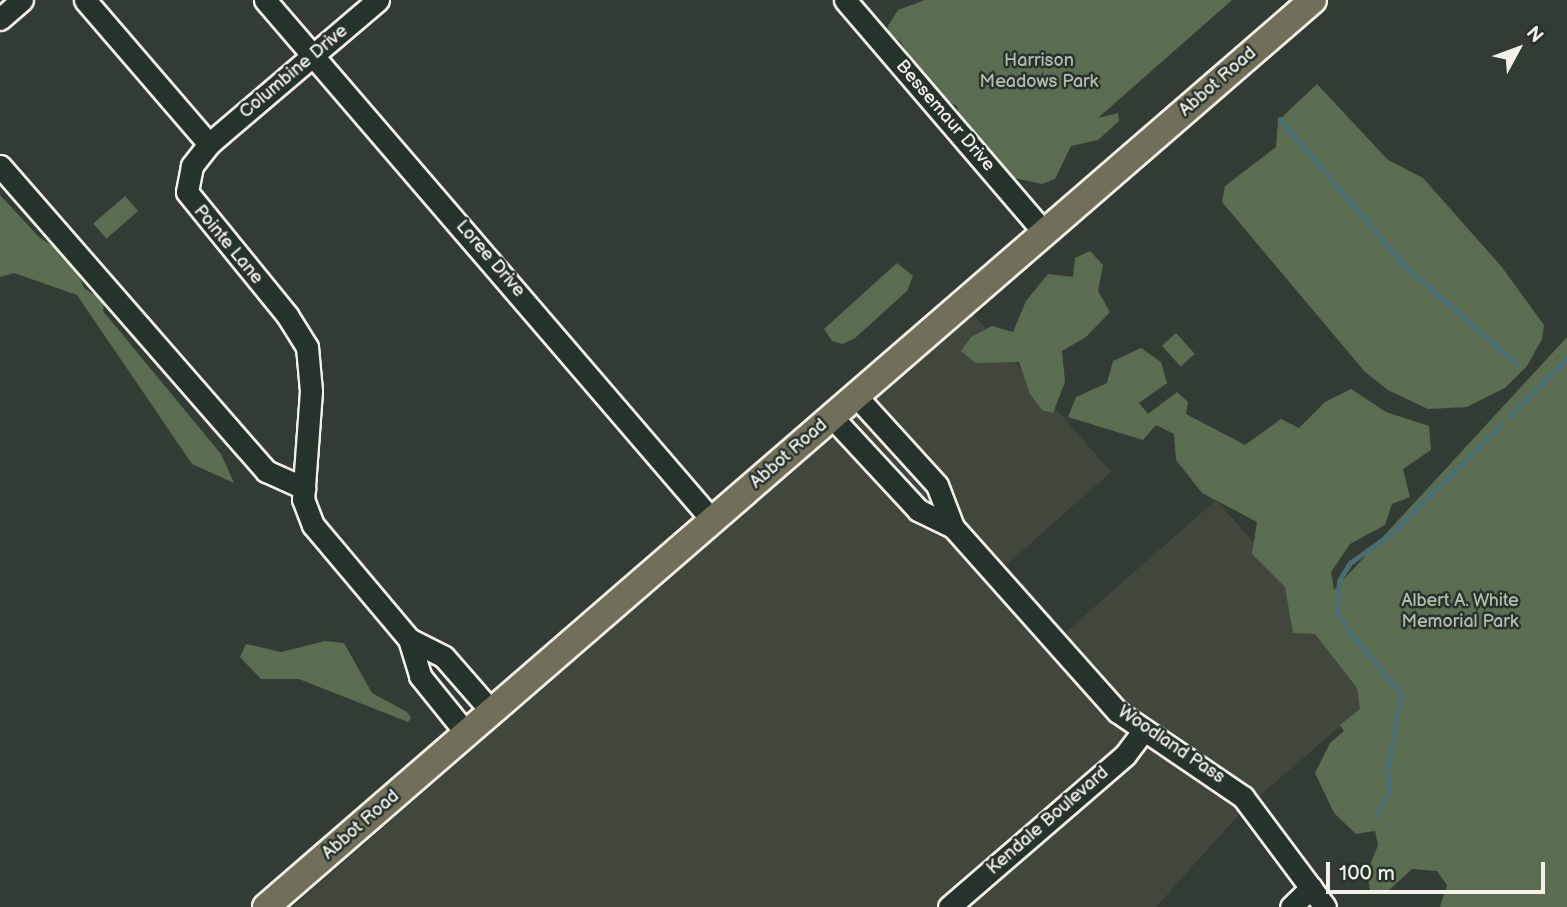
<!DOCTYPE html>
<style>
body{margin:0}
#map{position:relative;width:1567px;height:907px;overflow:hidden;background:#323c34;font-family:"Balsamiq Sans",sans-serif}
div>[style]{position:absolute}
.built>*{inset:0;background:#41473c}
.green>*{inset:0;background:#5a6d50;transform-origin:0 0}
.stream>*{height:4.5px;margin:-2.25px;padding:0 2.25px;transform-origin:2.25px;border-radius:2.25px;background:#4a6d71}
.roads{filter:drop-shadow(2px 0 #f4f1e8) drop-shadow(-2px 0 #f4f1e8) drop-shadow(0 2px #f4f1e8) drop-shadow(0 -2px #f4f1e8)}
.minor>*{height:21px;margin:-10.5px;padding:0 10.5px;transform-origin:10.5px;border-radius:10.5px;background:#26332d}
.major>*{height:26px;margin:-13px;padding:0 13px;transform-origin:13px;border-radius:13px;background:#716e59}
span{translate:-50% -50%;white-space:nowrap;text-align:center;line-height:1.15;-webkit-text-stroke:5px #26332d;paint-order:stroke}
.park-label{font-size:18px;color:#b6bcab}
.street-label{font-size:18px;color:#f4f1e8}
.north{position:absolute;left:1483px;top:14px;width:70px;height:70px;-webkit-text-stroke:5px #26332d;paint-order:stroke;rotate:49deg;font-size:19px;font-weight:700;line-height:28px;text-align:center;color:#f4f1e8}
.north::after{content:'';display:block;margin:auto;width:24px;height:32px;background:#f4f1e8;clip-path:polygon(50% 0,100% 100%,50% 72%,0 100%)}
.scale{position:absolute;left:1326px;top:862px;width:219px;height:32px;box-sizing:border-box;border:4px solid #f4f1e8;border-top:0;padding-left:9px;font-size:21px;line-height:24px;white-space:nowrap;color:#f4f1e8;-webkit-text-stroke:5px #26332d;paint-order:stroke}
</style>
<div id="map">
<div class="built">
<i style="clip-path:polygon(973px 314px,1111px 472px,1006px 565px,1066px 632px,1216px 500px,1383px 689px,1242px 811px,1156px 907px,292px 907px)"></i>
</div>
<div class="green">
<i style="clip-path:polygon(925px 0,1232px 0,1098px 118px,1118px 113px,1119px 121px,1098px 140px,1071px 146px,1055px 179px,1042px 184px,1014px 178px,986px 144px,976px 143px,962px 127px,957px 106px,933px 93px,900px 41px,889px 35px,888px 26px,898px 10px)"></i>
<i style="clip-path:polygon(1317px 84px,1388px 160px,1423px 178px,1501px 266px,1544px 325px,1542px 339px,1527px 366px,1505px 388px,1467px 407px,1428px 409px,1388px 390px,1365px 372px,1222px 202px,1225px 186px,1276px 147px,1278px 121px)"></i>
<i style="clip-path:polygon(0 195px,39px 237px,73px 259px,84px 288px,104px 301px,103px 311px,221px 454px,234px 483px,192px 464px,77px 295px,14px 273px,0 277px)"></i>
<i style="left:125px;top:196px;width:20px;height:42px;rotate:49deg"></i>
<i style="clip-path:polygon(1090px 251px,1103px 265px,1098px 291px,1110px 312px,1086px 337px,1062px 351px,1065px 382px,1053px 413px,1042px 410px,1030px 394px,1019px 362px,976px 363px,961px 351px,971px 337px,992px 326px,1013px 332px,1026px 301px,1048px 274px,1073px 277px,1075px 258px)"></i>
<i style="clip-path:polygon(897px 263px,913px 276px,907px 291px,854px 339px,842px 344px,832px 341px,824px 329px)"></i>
<i style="left:1176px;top:333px;width:28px;height:19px;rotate:48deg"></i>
<i style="clip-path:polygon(1567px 337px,1567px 907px,1440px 907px,1447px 885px,1437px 871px,1412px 869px,1388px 891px,1370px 890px,1367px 873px,1378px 845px,1375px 831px,1356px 834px,1334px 813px,1315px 773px,1330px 743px,1344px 731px,1340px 725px,1360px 709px,1357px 688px,1315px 634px,1293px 633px,1285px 587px,1252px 554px,1257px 522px,1202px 493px,1176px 460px,1174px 434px,1156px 425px,1143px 440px,1068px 417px,1076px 397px,1107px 383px,1113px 361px,1141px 348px,1161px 362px,1167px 383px,1139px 403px,1148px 414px,1177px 392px,1188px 402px,1186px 414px,1245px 445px,1281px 419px,1299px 428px,1325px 402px,1351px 389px,1386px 412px,1429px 426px,1431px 450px,1403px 469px,1410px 497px,1392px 504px,1385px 525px,1350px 544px,1331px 572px,1334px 590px)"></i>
<i style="clip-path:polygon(325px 641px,344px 643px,372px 693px,407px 712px,411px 718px,408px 722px,299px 679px,261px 679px,240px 657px,246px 644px,281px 652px)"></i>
</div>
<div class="stream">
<i style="left:1280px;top:119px;width:193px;rotate:49.6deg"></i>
<i style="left:1405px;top:266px;width:150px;rotate:41.2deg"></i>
<i style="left:1510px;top:416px;width:81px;rotate:-45.5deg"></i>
<i style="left:1377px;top:815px;width:25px;rotate:-61deg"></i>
<i style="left:1389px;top:793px;width:21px;rotate:-95deg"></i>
<i style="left:1387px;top:772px;width:79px;rotate:-79.8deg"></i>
<i style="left:1401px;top:694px;width:85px;rotate:-129.7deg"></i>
<i style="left:1347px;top:629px;width:21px;rotate:-121deg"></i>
<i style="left:1336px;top:611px;width:30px;rotate:-84deg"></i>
<i style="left:1339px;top:581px;width:21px;rotate:-59deg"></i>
<i style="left:1350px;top:563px;width:53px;rotate:-35.8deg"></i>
<i style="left:1393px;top:532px;width:152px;rotate:-44.7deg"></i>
</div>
<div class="roads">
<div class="minor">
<i style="left:85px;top:0;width:190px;rotate:49.3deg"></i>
<i style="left:265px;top:0;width:686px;rotate:49.32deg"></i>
<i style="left:378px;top:0;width:222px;rotate:139.6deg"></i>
<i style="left:209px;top:144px;width:28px;rotate:128deg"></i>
<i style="left:192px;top:166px;width:26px;rotate:101deg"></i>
<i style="left:187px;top:192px;width:159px;rotate:50.9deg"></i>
<i style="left:287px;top:315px;width:38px;rotate:58deg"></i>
<i style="left:307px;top:347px;width:44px;rotate:84.8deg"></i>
<i style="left:311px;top:391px;width:108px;rotate:94.2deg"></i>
<i style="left:303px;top:499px;width:28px;rotate:69deg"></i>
<i style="left:313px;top:525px;width:149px;rotate:49.9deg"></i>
<i style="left:409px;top:639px;width:39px;rotate:27deg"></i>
<i style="left:444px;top:657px;width:73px;rotate:48.9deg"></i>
<i style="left:845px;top:0;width:307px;rotate:49.4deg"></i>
<i style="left:0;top:19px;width:29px;rotate:-41deg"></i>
<i style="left:0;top:166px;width:405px;rotate:48.9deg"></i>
<i style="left:266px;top:471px;width:42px;rotate:24.1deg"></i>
<i style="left:856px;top:396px;width:120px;rotate:47.7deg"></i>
<i style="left:937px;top:485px;width:45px;rotate:69.1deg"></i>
<i style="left:953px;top:527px;width:248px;rotate:48.3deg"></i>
<i style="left:1118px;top:712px;width:151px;rotate:34.2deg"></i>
<i style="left:1243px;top:797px;width:137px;rotate:53.3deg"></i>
<i style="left:832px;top:417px;width:127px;rotate:47.2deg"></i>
<i style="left:918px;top:510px;width:39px;rotate:26deg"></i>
<i style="left:409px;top:639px;width:39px;rotate:73deg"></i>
<i style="left:420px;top:676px;width:75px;rotate:51deg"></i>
<i style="left:949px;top:907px;width:233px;rotate:-40.8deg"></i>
<i style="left:1125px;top:755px;width:30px;rotate:-53deg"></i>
<i style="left:1291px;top:907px;width:28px;rotate:-44deg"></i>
</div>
<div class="major">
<i style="left:266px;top:907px;width:1385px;rotate:-40.9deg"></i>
</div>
</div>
<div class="park-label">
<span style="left:1039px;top:72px">Harrison<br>Meadows Park</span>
<span style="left:1460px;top:612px">Albert A. White<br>Memorial Park</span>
</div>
<div class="street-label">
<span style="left:294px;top:72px;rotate:-40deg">Columbine Drive</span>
<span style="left:1218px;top:82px;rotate:-41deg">Abbot Road</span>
<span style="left:945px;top:116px;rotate:49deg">Bessemaur Drive</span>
<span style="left:228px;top:245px;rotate:50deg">Pointe Lane</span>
<span style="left:490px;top:259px;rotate:49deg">Loree Drive</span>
<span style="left:789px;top:454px;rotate:-41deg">Abbot Road</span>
<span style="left:1171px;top:745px;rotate:34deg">Woodland Pass</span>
<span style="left:1048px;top:821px;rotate:-41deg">Kendale Boulevard</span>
<span style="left:361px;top:825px;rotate:-41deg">Abbot Road</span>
</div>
<div class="north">N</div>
<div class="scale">100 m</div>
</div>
